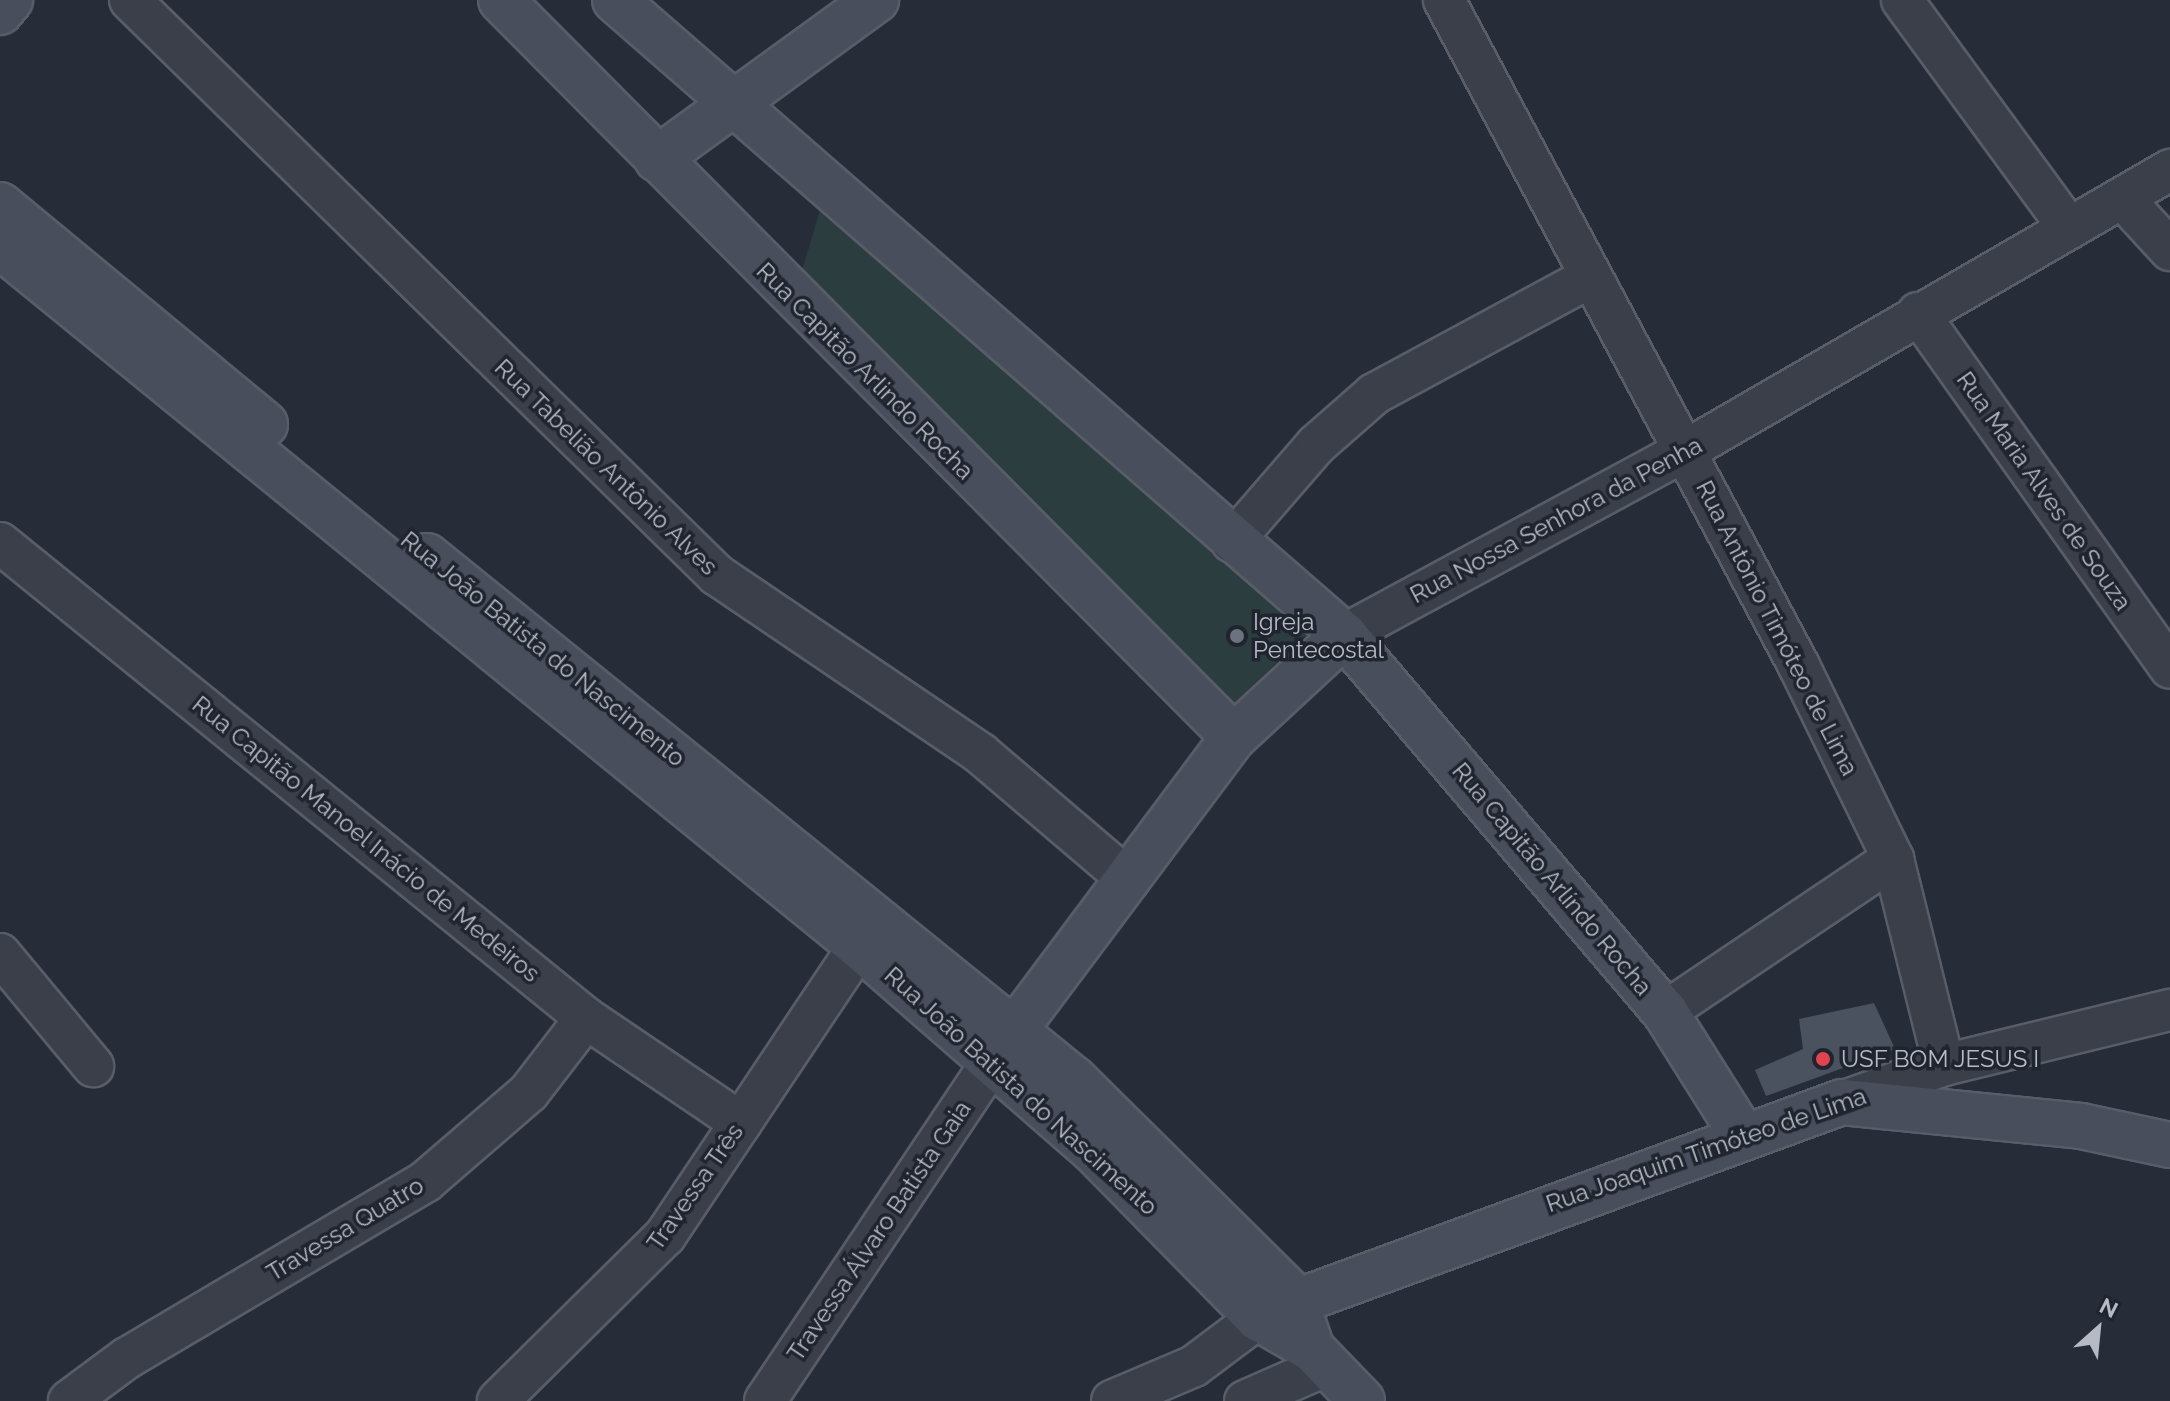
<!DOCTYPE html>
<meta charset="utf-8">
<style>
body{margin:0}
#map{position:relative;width:2170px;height:1401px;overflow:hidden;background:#262d39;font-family:Raleway,sans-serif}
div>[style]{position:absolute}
.green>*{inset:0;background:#2c3d3f}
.building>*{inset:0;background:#4a5260}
.roads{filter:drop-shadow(2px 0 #585d68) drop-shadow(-2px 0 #585d68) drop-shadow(0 2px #585d68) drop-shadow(0 -2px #585d68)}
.street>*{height:40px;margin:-20px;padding:0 20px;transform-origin:20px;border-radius:20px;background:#3a3f4a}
.secondary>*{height:44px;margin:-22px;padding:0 22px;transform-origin:22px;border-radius:22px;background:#484e5c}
.dots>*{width:22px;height:22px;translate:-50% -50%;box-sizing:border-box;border:4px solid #1f242f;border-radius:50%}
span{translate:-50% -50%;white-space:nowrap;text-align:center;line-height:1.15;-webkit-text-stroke:7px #1f242f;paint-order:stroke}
.street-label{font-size:24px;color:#b5bac5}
.poi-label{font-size:24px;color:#b5bac5}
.left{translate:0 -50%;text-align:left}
.north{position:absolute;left:2058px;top:1289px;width:80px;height:80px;-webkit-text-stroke:6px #1f242f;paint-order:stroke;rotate:27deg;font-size:22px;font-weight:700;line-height:32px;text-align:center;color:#b5bac5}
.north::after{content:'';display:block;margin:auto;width:28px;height:36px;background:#b5bac5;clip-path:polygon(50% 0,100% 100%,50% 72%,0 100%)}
</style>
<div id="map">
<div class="green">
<i style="clip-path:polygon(826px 190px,1308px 633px,1228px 709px,796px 291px)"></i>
</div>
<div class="building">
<i style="clip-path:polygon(1874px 1003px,1895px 1049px,1766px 1096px,1755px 1070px,1803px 1049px,1799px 1019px)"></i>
</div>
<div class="roads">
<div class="street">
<i style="left:130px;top:0;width:822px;rotate:44.41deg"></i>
<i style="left:717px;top:575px;width:319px;rotate:34.1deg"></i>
<i style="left:981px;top:754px;width:194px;rotate:40.4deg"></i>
<i style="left:1444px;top:0;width:755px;rotate:61.94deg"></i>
<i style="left:1799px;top:666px;width:215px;rotate:64deg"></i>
<i style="left:1893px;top:859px;width:212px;rotate:76.1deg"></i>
<i style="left:1902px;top:0;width:283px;rotate:53.8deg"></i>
<i style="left:2124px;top:200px;width:68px;rotate:47.4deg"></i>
<i style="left:1918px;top:313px;width:435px;rotate:54.6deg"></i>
<i style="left:1232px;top:542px;width:128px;rotate:-49.1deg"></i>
<i style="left:1316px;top:445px;width:77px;rotate:-41.3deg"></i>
<i style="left:1374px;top:394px;width:246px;rotate:-28.4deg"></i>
<i style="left:0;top:543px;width:754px;rotate:39.03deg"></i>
<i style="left:586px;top:1018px;width:187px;rotate:34.1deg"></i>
<i style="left:1344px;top:635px;width:387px;rotate:-28.4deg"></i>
<i style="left:1685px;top:451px;width:561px;rotate:-30.09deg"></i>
<i style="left:0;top:954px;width:146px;rotate:50.3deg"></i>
<i style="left:1665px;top:1012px;width:275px;rotate:-33.9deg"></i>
<i style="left:1842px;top:1102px;width:109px;rotate:-19.9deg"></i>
<i style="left:1944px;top:1065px;width:233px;rotate:-13.7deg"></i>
<i style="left:69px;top:1401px;width:72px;rotate:-36.6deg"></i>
<i style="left:127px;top:1358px;width:347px;rotate:-30.6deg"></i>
<i style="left:426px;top:1181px;width:136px;rotate:-40.8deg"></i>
<i style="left:529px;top:1092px;width:93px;rotate:-52.4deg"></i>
<i style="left:498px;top:1401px;width:235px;rotate:-44.7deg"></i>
<i style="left:665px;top:1236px;width:349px;rotate:-56.2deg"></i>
<i style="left:765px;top:1401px;width:409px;rotate:-56.2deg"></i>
<i style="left:1112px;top:1401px;width:89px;rotate:-23.1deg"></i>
<i style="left:1194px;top:1366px;width:80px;rotate:-36.9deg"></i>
<i style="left:1245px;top:1401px;width:90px;rotate:-23.7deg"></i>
</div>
<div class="secondary">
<i style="left:501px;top:0;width:1039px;rotate:45.16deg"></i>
<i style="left:615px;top:0;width:967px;rotate:41.06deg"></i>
<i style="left:1344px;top:635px;width:495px;rotate:49.6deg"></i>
<i style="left:1665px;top:1012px;width:146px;rotate:57.8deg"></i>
<i style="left:0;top:12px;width:16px;rotate:-50deg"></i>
<i style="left:657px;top:159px;width:271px;rotate:-36deg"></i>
<i style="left:0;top:205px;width:344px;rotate:39.6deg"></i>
<i style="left:0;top:246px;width:1108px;rotate:39.18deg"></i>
<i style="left:859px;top:946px;width:309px;rotate:41.1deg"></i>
<i style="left:1092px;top:1149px;width:237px;rotate:45.5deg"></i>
<i style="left:1258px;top:1318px;width:62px;rotate:29.9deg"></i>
<i style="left:1312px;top:1349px;width:72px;rotate:46.1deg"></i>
<i style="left:427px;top:556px;width:833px;rotate:38.96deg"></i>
<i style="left:1075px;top:1080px;width:308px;rotate:44.7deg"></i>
<i style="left:1294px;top:1297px;width:55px;rotate:70.9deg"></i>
<i style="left:1016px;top:1028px;width:364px;rotate:-53.2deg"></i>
<i style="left:1234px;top:737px;width:150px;rotate:-42.8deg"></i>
<i style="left:1269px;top:1312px;width:610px;rotate:-20.13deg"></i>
<i style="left:1842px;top:1102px;width:240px;rotate:5.7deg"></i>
<i style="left:2081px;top:1126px;width:91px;rotate:12.1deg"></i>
</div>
</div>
<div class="dots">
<i style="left:1237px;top:636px;background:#6b7280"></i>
<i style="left:1823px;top:1059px;background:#e0444e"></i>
</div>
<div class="street-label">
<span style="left:865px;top:371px;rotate:45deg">Rua Capitão Arlindo Rocha</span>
<span style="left:606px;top:467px;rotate:44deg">Rua Tabelião Antônio Alves</span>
<span style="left:2044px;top:491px;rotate:55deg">Rua Maria Alves de Souza</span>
<span style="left:1556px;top:520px;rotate:-28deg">Rua Nossa Senhora da Penha</span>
<span style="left:1777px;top:628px;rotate:63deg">Rua Antônio Timóteo de Lima</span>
<span style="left:543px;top:649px;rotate:39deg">Rua João Batista do Nascimento</span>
<span style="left:366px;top:839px;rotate:39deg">Rua Capitão Manoel Inácio de Medeiros</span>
<span style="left:1552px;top:879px;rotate:50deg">Rua Capitão Arlíndo Rocha</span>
<span style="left:1021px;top:1091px;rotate:42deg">Rua João Batista do Nascimento</span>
<span style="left:1706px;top:1150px;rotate:-19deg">Rua Joaquim Timóteo de Lima</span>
<span style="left:695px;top:1187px;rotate:-55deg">Travessa Três</span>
<span style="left:345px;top:1229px;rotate:-31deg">Travessa Quatro</span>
<span style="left:879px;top:1231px;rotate:-56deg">Travessa Álvaro Batista Gaia</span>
</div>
<div class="poi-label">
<span class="left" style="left:1253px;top:636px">Igreja<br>Pentecostal</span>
<span class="left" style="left:1841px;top:1059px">USF BOM JESUS I</span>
</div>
<div class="north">N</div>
</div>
